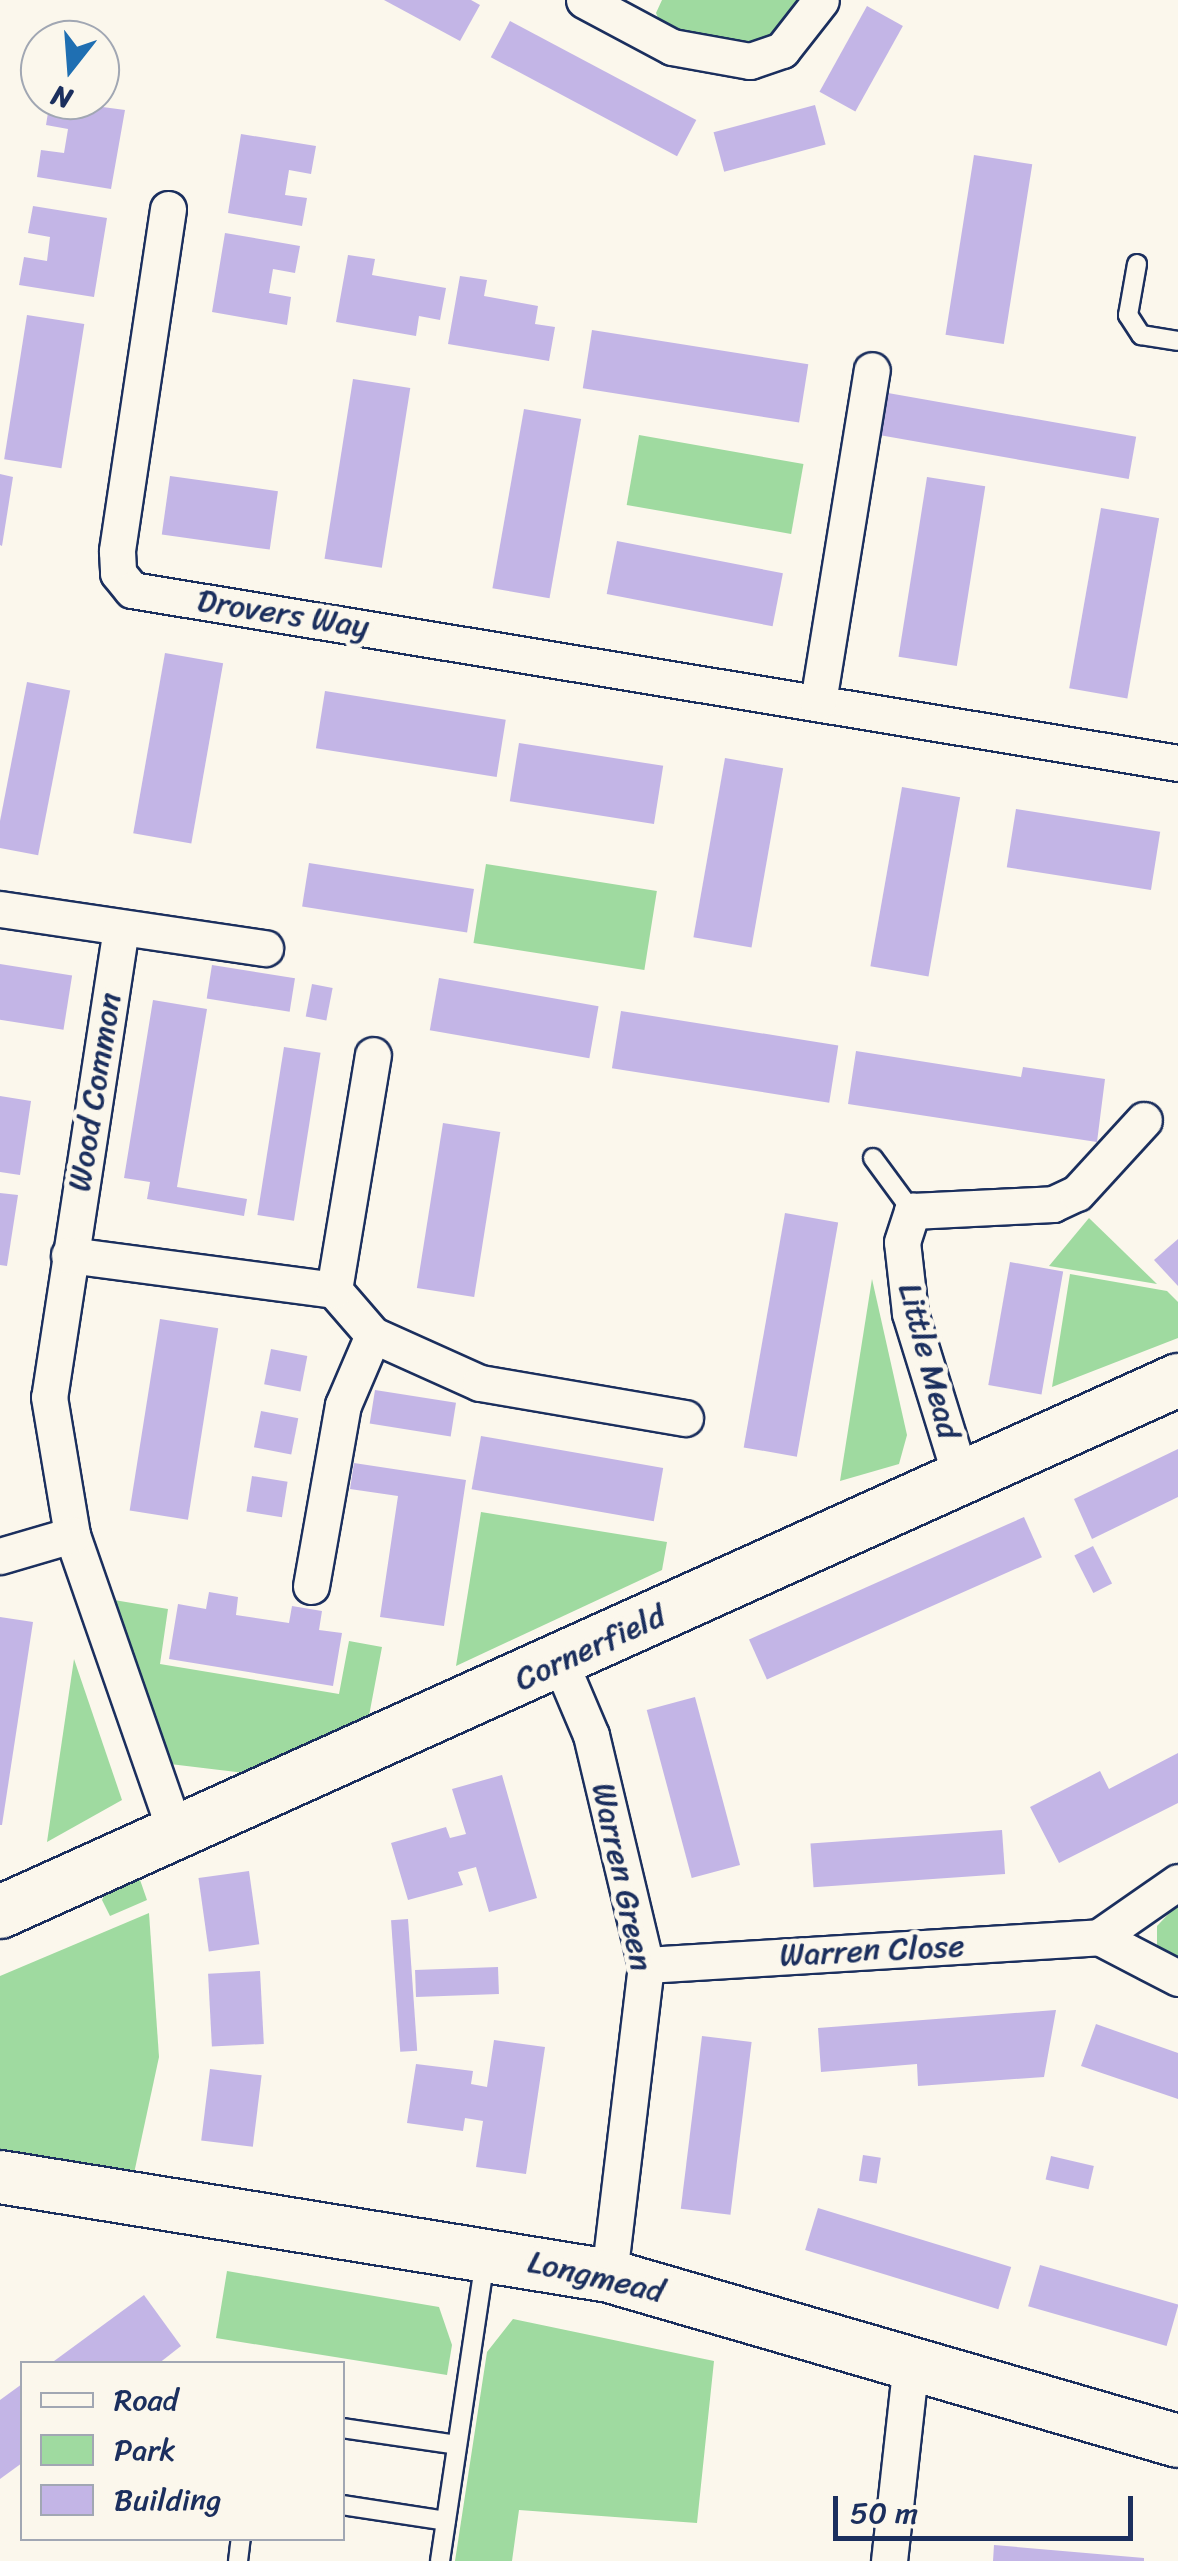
<!DOCTYPE html>
<style>
body{margin:0}
#map{position:relative;width:1178px;height:2561px;overflow:hidden;background:#fbf7ec;font-family:Sriracha,sans-serif}
div>[style]{position:absolute}
.green>*{inset:0;background:#9fdaa0;transform-origin:0 0}
.building>*{inset:0;background:#c3b5e6;transform-origin:0 0}
.roads{filter:drop-shadow(2px 0 #1b2f5e) drop-shadow(-2px 0 #1b2f5e) drop-shadow(0 2px #1b2f5e) drop-shadow(0 -2px #1b2f5e)}
.lane>*{height:18px;margin:-9px;padding:0 9px;transform-origin:9px;border-radius:9px;background:#fbf7ec}
.street>*{height:35px;margin:-17.5px;padding:0 17.5px;transform-origin:17.5px;border-radius:17.5px;background:#fbf7ec}
.secondary>*{height:52px;margin:-26px;padding:0 26px;transform-origin:26px;border-radius:26px;background:#fbf7ec}
span{translate:-50% -50%;white-space:nowrap;text-align:center;line-height:1.15;-webkit-text-stroke:10px #fbf7ec;paint-order:stroke}
.street-label{font-size:32px;color:#1b2f5e}
.legend{position:absolute;left:20px;top:2361px;width:325px;height:180px;box-sizing:border-box;background:#fbf7ec;border:2px solid #a1a7b3;margin:0;padding:12px 18px;list-style:none;font-size:30px;color:#1b2f5e}
.legend li{display:flex;align-items:center;gap:20px;height:50px}
.legend b{width:50px;border:2px solid #a1a7b3}
.north{position:absolute;left:20px;top:20px;width:100px;height:100px;box-sizing:border-box;background:#fbf7ec;border:2px solid #a1a7b3;border-radius:50%;rotate:197deg;font-size:28px;font-weight:700;line-height:40px;text-align:center;color:#1b2f5e}
.north::after{content:'';display:block;margin:auto;width:35px;height:45px;background:#1f6fb2;clip-path:polygon(50% 0,100% 100%,50% 72%,0 100%)}
.scale{position:absolute;left:833px;top:2496px;width:300px;height:45px;box-sizing:border-box;border:5px solid #1b2f5e;border-top:0;padding-left:12px;font-size:30px;line-height:35px;white-space:nowrap;color:#1b2f5e;-webkit-text-stroke:8px #fbf7ec;paint-order:stroke}
</style>
<div id="map">
<div class="green">
<i style="clip-path:polygon(662px 0,806px 0,793px 25px,740px 55px,664px 32px,656px 13px)"></i>
<i style="left:639px;top:435px;width:167px;height:71px;rotate:10deg"></i>
<i style="left:486px;top:864px;width:173px;height:80px;rotate:9deg"></i>
<i style="clip-path:polygon(1089px 1218px,1157px 1284px,1049px 1266px)"></i>
<i style="clip-path:polygon(1070px 1274px,1167px 1291px,1178px 1302px,1178px 1338px,1052px 1387px)"></i>
<i style="clip-path:polygon(872px 1279px,907px 1435px,899px 1464px,840px 1481px)"></i>
<i style="clip-path:polygon(481px 1512px,667px 1542px,662px 1570px,456px 1666px)"></i>
<i style="clip-path:polygon(108px 1599px,168px 1609px,160px 1664px,339px 1694px,349px 1641px,382px 1647px,368px 1721px,253px 1774px,170px 1764px)"></i>
<i style="clip-path:polygon(74px 1659px,122px 1800px,47px 1842px)"></i>
<i style="clip-path:polygon(139px 1877px,147px 1900px,110px 1916px,102px 1900px,109px 1883px)"></i>
<i style="clip-path:polygon(1178px 1904px,1178px 1961px,1157px 1947px,1157px 1926px)"></i>
<i style="clip-path:polygon(149px 1913px,159px 2057px,133px 2178px,0 2157px,0 1976px)"></i>
<i style="clip-path:polygon(227px 2271px,439px 2307px,452px 2345px,447px 2375px,216px 2338px)"></i>
<i style="clip-path:polygon(513px 2319px,714px 2361px,697px 2523px,519px 2510px,512px 2561px,455px 2561px,487px 2352px)"></i>
</div>
<div class="building">
<i style="clip-path:polygon(384px 0,471px 0,480px 5px,460px 41px)"></i>
<i style="left:867px;top:6px;width:41px;height:98px;rotate:29deg"></i>
<i style="left:510px;top:21px;width:211px;height:41px;rotate:28deg"></i>
<i style="clip-path:polygon(50px 100px,125px 110px,111px 189px,37px 177px,41px 150px,64px 153px,68px 129px,46px 125px)"></i>
<i style="left:815px;top:105px;width:41px;height:105px;rotate:75deg"></i>
<i style="clip-path:polygon(241px 134px,316px 146px,311px 174px,289px 170px,285px 195px,307px 198px,302px 226px,228px 213px)"></i>
<i style="left:974px;top:155px;width:59px;height:182px;rotate:9deg"></i>
<i style="clip-path:polygon(33px 206px,107px 218px,94px 297px,19px 285px,24px 257px,47px 261px,50px 237px,28px 233px)"></i>
<i style="clip-path:polygon(225px 233px,300px 246px,295px 273px,273px 269px,269px 293px,291px 297px,287px 325px,212px 312px)"></i>
<i style="clip-path:polygon(348px 255px,375px 259px,372px 275px,446px 288px,440px 320px,419px 316px,416px 336px,336px 322px)"></i>
<i style="clip-path:polygon(460px 276px,487px 280px,484px 296px,538px 306px,535px 324px,555px 327px,549px 361px,448px 344px)"></i>
<i style="left:27px;top:315px;width:58px;height:146px;rotate:9deg"></i>
<i style="left:592px;top:330px;width:219px;height:59px;rotate:9deg"></i>
<i style="left:353px;top:379px;width:58px;height:182px;rotate:9deg"></i>
<i style="left:888px;top:393px;width:252px;height:43px;rotate:10deg"></i>
<i style="left:524px;top:409px;width:58px;height:182px;rotate:10deg"></i>
<i style="clip-path:polygon(0 474px,13px 477px,2px 546px,0 545px)"></i>
<i style="left:170px;top:476px;width:109px;height:59px;rotate:8deg"></i>
<i style="left:927px;top:477px;width:59px;height:182px;rotate:9deg"></i>
<i style="left:1101px;top:508px;width:59px;height:183px;rotate:10deg"></i>
<i style="left:617px;top:541px;width:169px;height:54px;rotate:11deg"></i>
<i style="left:165px;top:653px;width:59px;height:183px;rotate:10deg"></i>
<i style="left:27px;top:682px;width:44px;height:168px;rotate:11deg"></i>
<i style="left:325px;top:691px;width:183px;height:58px;rotate:9deg"></i>
<i style="left:519px;top:743px;width:146px;height:59px;rotate:9deg"></i>
<i style="left:725px;top:758px;width:59px;height:182px;rotate:10deg"></i>
<i style="left:902px;top:787px;width:59px;height:182px;rotate:10deg"></i>
<i style="left:1016px;top:809px;width:146px;height:59px;rotate:9deg"></i>
<i style="left:309px;top:863px;width:167px;height:44px;rotate:9deg"></i>
<i style="left:0;top:964px;width:73px;height:55px;rotate:9deg"></i>
<i style="left:212px;top:965px;width:84px;height:34px;rotate:9deg"></i>
<i style="left:439px;top:978px;width:162px;height:53px;rotate:10deg"></i>
<i style="left:312px;top:984px;width:21px;height:33px;rotate:11deg"></i>
<i style="clip-path:polygon(153px 1000px,207px 1009px,177px 1187px,247px 1199px,244px 1216px,147px 1199px,150px 1182px,124px 1178px)"></i>
<i style="left:621px;top:1011px;width:220px;height:58px;rotate:9deg"></i>
<i style="left:284px;top:1047px;width:37px;height:170px;rotate:9deg"></i>
<i style="clip-path:polygon(856px 1051px,1021px 1077px,1023px 1067px,1105px 1079px,1097px 1142px,848px 1104px)"></i>
<i style="clip-path:polygon(0 1096px,31px 1101px,20px 1175px,0 1172px)"></i>
<i style="left:443px;top:1123px;width:58px;height:167px;rotate:9deg"></i>
<i style="clip-path:polygon(0 1193px,18px 1195px,7px 1266px,0 1265px)"></i>
<i style="left:785px;top:1213px;width:54px;height:238px;rotate:10deg"></i>
<i style="clip-path:polygon(1178px 1239px,1178px 1286px,1154px 1260px)"></i>
<i style="left:1010px;top:1262px;width:54px;height:125px;rotate:10deg"></i>
<i style="left:160px;top:1319px;width:59px;height:194px;rotate:9deg"></i>
<i style="left:271px;top:1349px;width:37px;height:36px;rotate:11deg"></i>
<i style="left:375px;top:1390px;width:82px;height:34px;rotate:9deg"></i>
<i style="left:261px;top:1411px;width:38px;height:37px;rotate:11deg"></i>
<i style="left:481px;top:1436px;width:185px;height:54px;rotate:10deg"></i>
<i style="clip-path:polygon(1178px 1449px,1178px 1497px,1092px 1539px,1074px 1499px)"></i>
<i style="clip-path:polygon(354px 1463px,466px 1480px,444px 1626px,380px 1617px,398px 1496px,350px 1489px)"></i>
<i style="left:252px;top:1476px;width:36px;height:36px;rotate:9deg"></i>
<i style="left:1024px;top:1517px;width:44px;height:301px;rotate:66deg"></i>
<i style="left:1093px;top:1546px;width:42px;height:21px;rotate:63deg"></i>
<i style="clip-path:polygon(209px 1592px,238px 1597px,236px 1615px,289px 1623px,292px 1606px,322px 1611px,319px 1630px,342px 1633px,333px 1686px,169px 1659px,178px 1604px,206px 1609px)"></i>
<i style="clip-path:polygon(0 1617px,33px 1622px,2px 1825px,0 1825px)"></i>
<i style="left:695px;top:1697px;width:174px;height:50px;rotate:75deg"></i>
<i style="clip-path:polygon(1178px 1753px,1178px 1803px,1059px 1863px,1030px 1807px,1100px 1771px,1109px 1789px)"></i>
<i style="clip-path:polygon(502px 1775px,537px 1898px,489px 1912px,476px 1867px,458px 1872px,463px 1885px,408px 1900px,391px 1843px,446px 1827px,450px 1838px,466px 1834px,452px 1789px)"></i>
<i style="left:1002px;top:1830px;width:44px;height:192px;rotate:86deg"></i>
<i style="left:249px;top:1871px;width:74px;height:51px;rotate:82deg"></i>
<i style="left:408px;top:1919px;width:132px;height:17px;rotate:86deg"></i>
<i style="left:498px;top:1967px;width:27px;height:83px;rotate:88deg"></i>
<i style="left:260px;top:1971px;width:73px;height:52px;rotate:87deg"></i>
<i style="clip-path:polygon(1056px 2010px,1044px 2077px,918px 2086px,917px 2064px,821px 2072px,818px 2028px)"></i>
<i style="clip-path:polygon(1096px 2024px,1178px 2053px,1178px 2099px,1081px 2066px)"></i>
<i style="left:702px;top:2036px;width:50px;height:174px;rotate:7deg"></i>
<i style="clip-path:polygon(494px 2040px,545px 2047px,526px 2174px,476px 2167px,483px 2121px,465px 2118px,463px 2131px,407px 2123px,416px 2064px,473px 2071px,471px 2084px,487px 2087px)"></i>
<i style="left:210px;top:2069px;width:52px;height:72px;rotate:7deg"></i>
<i style="left:863px;top:2155px;width:18px;height:26px;rotate:9deg"></i>
<i style="left:1051px;top:2156px;width:44px;height:24px;rotate:13deg"></i>
<i style="left:818px;top:2208px;width:202px;height:44px;rotate:17deg"></i>
<i style="left:1040px;top:2265px;width:144px;height:43px;rotate:16deg"></i>
<i style="clip-path:polygon(144px 2295px,181px 2346px,158px 2364px,50px 2364px)"></i>
<i style="clip-path:polygon(22px 2384px,22px 2463px,0 2479px,0 2400px)"></i>
<i style="clip-path:polygon(994px 2545px,1144px 2558px,1144px 2561px,993px 2561px)"></i>
</div>
<div class="roads">
<div class="lane">
<i style="left:1137px;top:264px;width:52px;rotate:100deg"></i>
<i style="left:1128px;top:315px;width:24px;rotate:57deg"></i>
<i style="left:1141px;top:335px;width:37px;rotate:9deg"></i>
<i style="left:873px;top:1158px;width:66px;rotate:53.7deg"></i>
<i style="left:342px;top:2428px;width:116px;rotate:8.4deg"></i>
<i style="left:342px;top:2505px;width:105px;rotate:8.7deg"></i>
<i style="left:238px;top:2561px;width:23px;rotate:-83deg"></i>
<i style="left:440px;top:2561px;width:304px;rotate:-81.5deg"></i>
</div>
<div class="street">
<i style="left:584px;top:0;width:100px;rotate:28.1deg"></i>
<i style="left:672px;top:47px;width:79px;rotate:10.2deg"></i>
<i style="left:750px;top:61px;width:34px;rotate:-19deg"></i>
<i style="left:782px;top:50px;width:63px;rotate:-52deg"></i>
<i style="left:168px;top:209px;width:346px;rotate:98.5deg"></i>
<i style="left:117px;top:551px;width:22px;rotate:87deg"></i>
<i style="left:118px;top:573px;width:22px;rotate:51deg"></i>
<i style="left:132px;top:590px;width:1060px;rotate:9.39deg"></i>
<i style="left:818px;top:702px;width:336px;rotate:-80.8deg"></i>
<i style="left:0;top:909px;width:268px;rotate:8.4deg"></i>
<i style="left:121px;top:928px;width:474px;rotate:98.7deg"></i>
<i style="left:49px;top:1397px;width:140px;rotate:80.5deg"></i>
<i style="left:72px;top:1535px;width:316px;rotate:70.8deg"></i>
<i style="left:69px;top:1255px;width:267px;rotate:7.5deg"></i>
<i style="left:334px;top:1290px;width:60px;rotate:49.1deg"></i>
<i style="left:373px;top:1335px;width:117px;rotate:24.2deg"></i>
<i style="left:480px;top:1383px;width:208px;rotate:9.7deg"></i>
<i style="left:334px;top:1290px;width:238px;rotate:-80.6deg"></i>
<i style="left:961px;top:1478px;width:173px;rotate:-107.2deg"></i>
<i style="left:910px;top:1313px;width:71px;rotate:-96.4deg"></i>
<i style="left:902px;top:1242px;width:33px;rotate:-72deg"></i>
<i style="left:912px;top:1211px;width:141px;rotate:-2.8deg"></i>
<i style="left:1053px;top:1204px;width:26px;rotate:-25deg"></i>
<i style="left:1077px;top:1193px;width:99px;rotate:-47.5deg"></i>
<i style="left:0;top:1556px;width:75px;rotate:-16.3deg"></i>
<i style="left:311px;top:1586px;width:184px;rotate:-80deg"></i>
<i style="left:343px;top:1405px;width:76px;rotate:-66.8deg"></i>
<i style="left:560px;top:1662px;width:79px;rotate:67deg"></i>
<i style="left:591px;top:1735px;width:236px;rotate:76.6deg"></i>
<i style="left:646px;top:1965px;width:313px;rotate:96.8deg"></i>
<i style="left:1099px;top:1937px;width:96px;rotate:-34.8deg"></i>
<i style="left:646px;top:1965px;width:454px;rotate:-3.5deg"></i>
<i style="left:1099px;top:1937px;width:89px;rotate:27.4deg"></i>
<i style="left:889px;top:2561px;width:199px;rotate:-83.7deg"></i>
</div>
<div class="secondary">
<i style="left:0;top:1912px;width:1293px;rotate:-24.3deg"></i>
<i style="left:0;top:2177px;width:617px;rotate:9.23deg"></i>
<i style="left:609px;top:2276px;width:592px;rotate:16.17deg"></i>
</div>
</div>
<div class="street-label">
<span style="left:283px;top:614px;rotate:9deg">Drovers Way</span>
<span style="left:95px;top:1092px;rotate:-81deg">Wood Common</span>
<span style="left:929px;top:1361px;rotate:75deg">Little Mead</span>
<span style="left:590px;top:1648px;rotate:-25deg">Cornerfield</span>
<span style="left:622px;top:1877px;rotate:78deg">Warren Green</span>
<span style="left:872px;top:1951px;rotate:-3deg">Warren Close</span>
<span style="left:596px;top:2277px;rotate:13deg">Longmead</span>
</div>
<ul class="legend">
<li><b style="height:12px;background:#fbf7ec"></b>Road</li>
<li><b style="height:28px;background:#9fdaa0"></b>Park</li>
<li><b style="height:28px;background:#c3b5e6"></b>Building</li>
</ul>
<div class="north">N</div>
<div class="scale">50 m</div>
</div>
